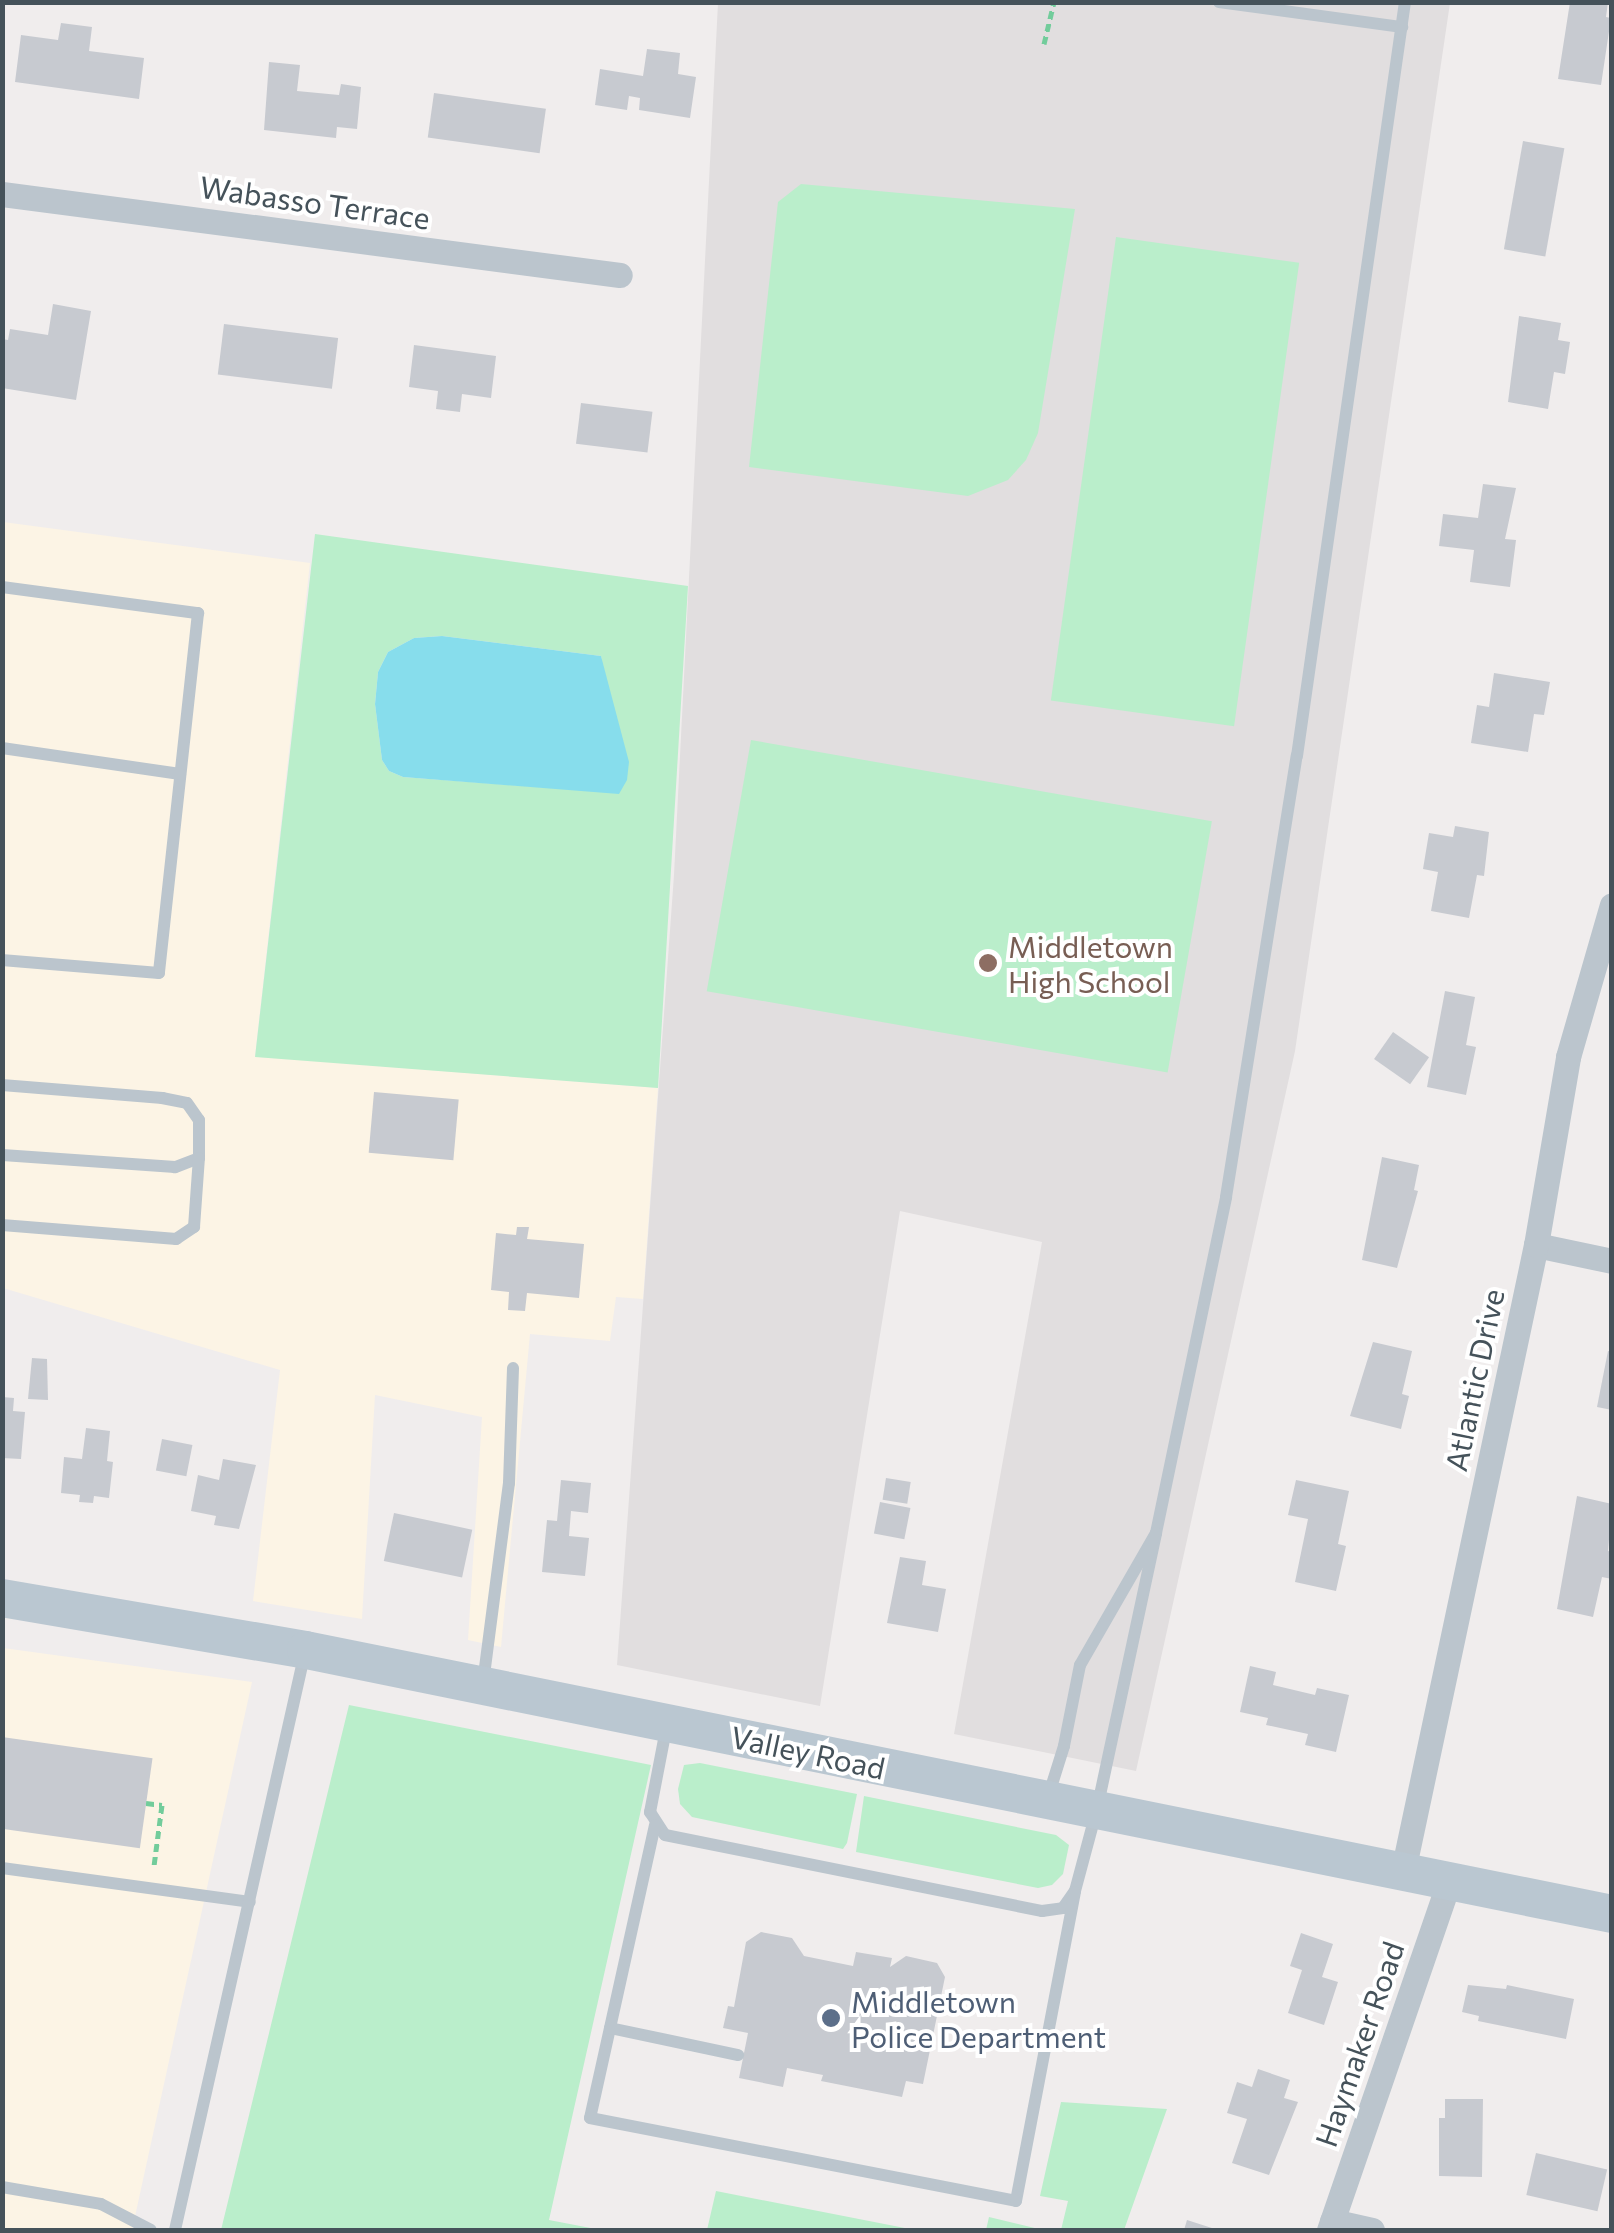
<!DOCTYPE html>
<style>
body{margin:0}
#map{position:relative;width:1614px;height:2233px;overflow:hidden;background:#f0eded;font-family:Commissioner,sans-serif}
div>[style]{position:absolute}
.commercial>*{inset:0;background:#fcf4e5}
.education>*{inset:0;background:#e1dedf}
.green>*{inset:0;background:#baeecb;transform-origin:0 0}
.water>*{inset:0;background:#87ddec}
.building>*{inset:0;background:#c7cad0;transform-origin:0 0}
.path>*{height:5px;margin-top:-2.5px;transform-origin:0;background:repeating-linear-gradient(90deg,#72cc9b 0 8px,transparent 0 13px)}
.service>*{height:12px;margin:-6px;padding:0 6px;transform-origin:6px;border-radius:6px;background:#bbc5cd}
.minor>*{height:25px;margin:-12.5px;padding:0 12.5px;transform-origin:12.5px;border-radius:12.5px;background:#bbc5cd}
.secondary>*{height:38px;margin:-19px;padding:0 19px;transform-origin:19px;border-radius:19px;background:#bac7d1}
.dots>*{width:28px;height:28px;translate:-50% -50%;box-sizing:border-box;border:5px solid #fff;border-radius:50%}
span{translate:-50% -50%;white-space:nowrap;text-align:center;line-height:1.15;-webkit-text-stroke:8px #fff;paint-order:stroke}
.street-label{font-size:30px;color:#45525a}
.education-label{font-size:30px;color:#785e54}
.left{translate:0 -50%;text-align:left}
.service-label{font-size:30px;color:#4e5e75}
.frame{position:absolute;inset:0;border:5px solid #45525a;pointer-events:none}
</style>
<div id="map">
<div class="commercial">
<i style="clip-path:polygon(3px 522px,310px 563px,255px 1056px,658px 1088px,643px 1299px,616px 1297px,610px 1341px,530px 1334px,501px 1647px,468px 1640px,482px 1417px,375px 1395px,362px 1619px,253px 1601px,280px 1370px,3px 1288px)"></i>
<i style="clip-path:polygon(3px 1648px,252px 1682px,132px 2230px,3px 2230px)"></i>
</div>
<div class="education">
<i style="clip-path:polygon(718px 3px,1450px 3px,1295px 1051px,1136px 1771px,954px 1734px,1042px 1242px,900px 1211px,820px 1706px,617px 1665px,674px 875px)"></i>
</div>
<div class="green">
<i style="clip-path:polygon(801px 184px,1075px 209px,1038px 433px,1026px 460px,1008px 480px,968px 496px,749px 467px,778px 202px)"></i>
<i style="left:1116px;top:237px;width:185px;height:468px;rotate:8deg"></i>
<i style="clip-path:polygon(evenodd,315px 534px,688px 586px,658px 1088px,255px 1057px,315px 534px,442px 636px,601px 656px,619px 793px,403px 777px,389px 771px,382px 760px,375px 704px,378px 672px,388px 652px,414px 638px,442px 636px)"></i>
<i style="left:751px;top:740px;width:468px;height:255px;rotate:10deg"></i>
<i style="clip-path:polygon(349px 1705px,651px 1765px,549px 2220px,601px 2230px,221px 2230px)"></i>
<i style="clip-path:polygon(700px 1763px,857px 1794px,847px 1843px,843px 1849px,692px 1817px,680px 1804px,678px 1789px,684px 1765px)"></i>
<i style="clip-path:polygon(864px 1796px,1056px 1835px,1069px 1845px,1063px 1874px,1052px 1885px,1038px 1888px,856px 1852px)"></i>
<i style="clip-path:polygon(1061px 2102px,1167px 2109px,1124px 2230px,1061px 2230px,1068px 2201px,1040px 2196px)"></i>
<i style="clip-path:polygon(716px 2191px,915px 2230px,707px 2230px)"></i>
<i style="clip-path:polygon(989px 2217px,1043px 2230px,986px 2230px)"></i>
</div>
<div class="water">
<i style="clip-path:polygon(442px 636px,601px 656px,629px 762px,627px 780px,619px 794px,403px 777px,389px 771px,382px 760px,375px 704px,378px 672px,388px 652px,414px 638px)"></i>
</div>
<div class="building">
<i style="clip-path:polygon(1570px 2px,1608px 2px,1606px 17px,1611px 18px,1601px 85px,1558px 79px)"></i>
<i style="clip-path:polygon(61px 23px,92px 27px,89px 51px,144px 58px,139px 99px,15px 82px,21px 35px,58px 40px)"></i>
<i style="clip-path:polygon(647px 49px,680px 53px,678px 74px,696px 77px,690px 118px,639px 110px,640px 98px,629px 96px,627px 110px,595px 105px,600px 69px,643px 76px)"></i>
<i style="clip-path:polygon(269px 62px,300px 65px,297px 91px,339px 95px,341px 84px,361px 87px,357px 129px,337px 127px,336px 138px,264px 130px)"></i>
<i style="left:434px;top:93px;width:113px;height:45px;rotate:8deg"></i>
<i style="left:1523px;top:141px;width:42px;height:110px;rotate:10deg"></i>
<i style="clip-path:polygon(53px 304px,91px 311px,76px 400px,2px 388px,2px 339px,8px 340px,10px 329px,48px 335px)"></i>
<i style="clip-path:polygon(1519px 316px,1561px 323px,1558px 340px,1570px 342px,1565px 374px,1554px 372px,1548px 409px,1508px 402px)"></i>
<i style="left:224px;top:324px;width:115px;height:51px;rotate:7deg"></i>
<i style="clip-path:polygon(414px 345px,496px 356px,491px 398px,462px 394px,460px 412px,436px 409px,438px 391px,409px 387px)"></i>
<i style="left:581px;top:403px;width:72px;height:41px;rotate:7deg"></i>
<i style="clip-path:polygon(1483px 484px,1516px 488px,1505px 539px,1516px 540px,1510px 587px,1470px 582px,1474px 550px,1439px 546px,1443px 514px,1478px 518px)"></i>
<i style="clip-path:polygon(1494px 673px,1550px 682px,1544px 715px,1534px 714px,1528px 752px,1471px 743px,1477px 705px,1489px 707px)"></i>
<i style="clip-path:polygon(1455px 826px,1489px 832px,1484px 876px,1477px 875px,1469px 918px,1431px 911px,1438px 872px,1423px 869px,1429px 833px,1453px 837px)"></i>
<i style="clip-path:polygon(1445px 991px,1475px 997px,1466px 1045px,1476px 1047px,1466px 1095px,1427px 1087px)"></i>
<i style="left:1393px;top:1032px;width:44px;height:33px;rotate:35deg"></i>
<i style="left:374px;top:1092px;width:85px;height:61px;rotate:5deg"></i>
<i style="clip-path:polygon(1382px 1157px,1419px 1165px,1414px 1190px,1418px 1191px,1397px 1268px,1362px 1260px)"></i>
<i style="clip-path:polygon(517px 1227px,529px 1227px,527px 1239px,584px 1244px,579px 1298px,527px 1293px,525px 1311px,508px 1310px,509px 1292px,491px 1290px,496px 1233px,516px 1235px)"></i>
<i style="clip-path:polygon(1373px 1342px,1412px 1351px,1402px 1394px,1409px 1396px,1401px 1429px,1350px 1416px)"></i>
<i style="clip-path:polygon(1608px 1351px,1612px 1352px,1612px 1410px,1597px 1407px)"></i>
<i style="clip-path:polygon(32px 1358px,47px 1359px,48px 1400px,28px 1399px)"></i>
<i style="clip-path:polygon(2px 1397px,14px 1398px,13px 1411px,25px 1412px,21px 1459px,2px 1458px)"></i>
<i style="clip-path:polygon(86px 1428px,110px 1431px,107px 1461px,113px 1462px,109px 1498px,94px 1496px,93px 1503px,79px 1502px,80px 1495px,61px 1493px,64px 1457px,82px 1459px)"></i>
<i style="left:162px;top:1439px;width:31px;height:32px;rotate:11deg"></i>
<i style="clip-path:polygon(223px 1459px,256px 1465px,239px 1529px,214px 1525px,216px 1516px,191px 1511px,198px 1475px,219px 1480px)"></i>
<i style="left:886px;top:1478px;width:25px;height:22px;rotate:9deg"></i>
<i style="clip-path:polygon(561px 1480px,591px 1483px,588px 1513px,571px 1511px,569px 1536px,589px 1538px,585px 1576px,542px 1572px,547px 1520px,557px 1521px)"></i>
<i style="clip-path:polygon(1296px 1480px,1349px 1491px,1338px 1544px,1346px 1546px,1336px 1591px,1295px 1582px,1308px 1519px,1288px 1515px)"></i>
<i style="clip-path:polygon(1577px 1496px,1612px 1504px,1608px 1551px,1612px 1552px,1612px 1579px,1602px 1577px,1593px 1617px,1557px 1609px)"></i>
<i style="left:880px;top:1502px;width:31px;height:32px;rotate:11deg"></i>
<i style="left:394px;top:1513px;width:80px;height:49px;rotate:12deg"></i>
<i style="clip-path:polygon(900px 1557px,926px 1561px,922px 1585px,946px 1589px,938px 1632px,887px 1623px)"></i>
<i style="clip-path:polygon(1250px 1666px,1276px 1672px,1273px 1685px,1315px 1695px,1317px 1688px,1349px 1695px,1336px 1752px,1305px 1745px,1308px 1734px,1266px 1725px,1268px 1718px,1240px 1712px)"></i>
<i style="left:2px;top:1737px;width:152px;height:91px;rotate:8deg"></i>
<i style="clip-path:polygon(761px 1932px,792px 1938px,804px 1956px,853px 1966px,856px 1952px,892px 1958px,890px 1967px,906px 1956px,937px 1963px,945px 1977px,923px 2084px,906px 2081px,902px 2097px,821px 2081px,823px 2075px,787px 2068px,783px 2087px,739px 2078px,748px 2033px,723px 2028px,728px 2006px,734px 2007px,746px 1942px)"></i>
<i style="clip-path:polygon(1301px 1933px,1333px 1944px,1322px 1977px,1338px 1982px,1324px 2025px,1288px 2013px,1302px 1970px,1290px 1966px)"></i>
<i style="clip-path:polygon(1468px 1985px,1506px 1989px,1507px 1985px,1574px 1999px,1566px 2039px,1478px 2021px,1479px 2016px,1462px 2012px)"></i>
<i style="clip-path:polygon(1258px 2069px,1290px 2080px,1284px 2098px,1298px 2102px,1269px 2175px,1232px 2163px,1247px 2119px,1227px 2113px,1237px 2082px,1252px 2087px)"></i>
<i style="clip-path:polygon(1445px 2099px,1483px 2099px,1482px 2177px,1439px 2176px,1439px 2118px,1445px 2118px)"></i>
<i style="left:1536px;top:2153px;width:73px;height:43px;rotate:13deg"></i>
<i style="clip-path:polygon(1187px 2220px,1218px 2230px,1184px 2230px)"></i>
</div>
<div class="path">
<i style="left:1044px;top:44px;width:43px;rotate:-76.6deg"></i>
<i style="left:146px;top:1803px;width:16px;rotate:7deg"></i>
<i style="left:162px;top:1805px;width:62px;rotate:97.5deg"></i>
</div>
<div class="service">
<i style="left:1219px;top:2px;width:185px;rotate:7.8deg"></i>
<i style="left:2px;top:587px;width:198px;rotate:7.6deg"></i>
<i style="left:198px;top:613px;width:362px;rotate:96.2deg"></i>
<i style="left:159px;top:973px;width:158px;rotate:-175.3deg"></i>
<i style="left:2px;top:748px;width:180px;rotate:8.3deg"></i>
<i style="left:2px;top:1085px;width:161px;rotate:4.6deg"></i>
<i style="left:162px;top:1098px;width:25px;rotate:11deg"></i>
<i style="left:187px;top:1103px;width:21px;rotate:55deg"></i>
<i style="left:199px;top:1120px;width:38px;rotate:90deg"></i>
<i style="left:199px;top:1158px;width:26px;rotate:159deg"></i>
<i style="left:175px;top:1167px;width:173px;rotate:-176deg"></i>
<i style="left:2px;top:1225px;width:175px;rotate:4.6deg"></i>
<i style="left:176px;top:1239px;width:22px;rotate:-34deg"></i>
<i style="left:194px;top:1227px;width:69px;rotate:-85.9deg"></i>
<i style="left:1156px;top:1533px;width:343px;rotate:-78.2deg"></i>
<i style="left:1226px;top:1197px;width:447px;rotate:-80.9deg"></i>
<i style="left:1297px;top:756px;width:762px;rotate:-81.85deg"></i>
<i style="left:483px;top:1683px;width:202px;rotate:-82.6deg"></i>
<i style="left:509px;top:1483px;width:115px;rotate:-88deg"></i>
<i style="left:667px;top:1724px;width:90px;rotate:100.9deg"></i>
<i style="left:650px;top:1812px;width:27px;rotate:57deg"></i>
<i style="left:665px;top:1835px;width:385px;rotate:11.4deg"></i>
<i style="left:1042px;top:1911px;width:21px;rotate:-8deg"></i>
<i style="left:1063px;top:1908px;width:21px;rotate:-55deg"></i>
<i style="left:1075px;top:1891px;width:85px;rotate:-75deg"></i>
<i style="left:1097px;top:1809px;width:282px;rotate:-77.9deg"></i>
<i style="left:1156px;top:1533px;width:152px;rotate:119.9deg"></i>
<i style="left:1080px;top:1665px;width:83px;rotate:101.2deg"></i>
<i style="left:1064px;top:1746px;width:50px;rotate:107.4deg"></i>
<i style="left:655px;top:1825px;width:300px;rotate:102.5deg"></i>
<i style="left:590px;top:2118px;width:434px;rotate:11deg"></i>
<i style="left:1016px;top:2201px;width:314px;rotate:-79.2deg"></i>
<i style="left:2px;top:1868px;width:250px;rotate:7.8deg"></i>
<i style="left:610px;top:2028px;width:131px;rotate:11.9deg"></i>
<i style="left:2px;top:2187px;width:100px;rotate:9.7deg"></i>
<i style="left:101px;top:2204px;width:56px;rotate:27.5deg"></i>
<i style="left:175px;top:2230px;width:592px;rotate:-77.32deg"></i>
</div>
<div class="minor">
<i style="left:2px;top:194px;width:623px;rotate:7.47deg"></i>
<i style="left:1536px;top:1245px;width:78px;rotate:11.9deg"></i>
<i style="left:1403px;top:1871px;width:640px;rotate:-78.01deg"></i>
<i style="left:1536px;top:1245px;width:191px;rotate:-80.3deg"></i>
<i style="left:1568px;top:1057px;width:158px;rotate:-73.9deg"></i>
<i style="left:1332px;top:2221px;width:41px;rotate:12.7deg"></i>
<i style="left:1329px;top:2230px;width:371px;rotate:-71deg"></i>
</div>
<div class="secondary">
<i style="left:2px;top:1598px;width:308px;rotate:9.7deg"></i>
<i style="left:306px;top:1650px;width:1332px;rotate:11.43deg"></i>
</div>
<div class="dots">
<i style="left:988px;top:963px;background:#8d6e63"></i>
<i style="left:831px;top:2018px;background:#5c6f8a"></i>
</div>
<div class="street-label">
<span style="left:315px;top:202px;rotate:8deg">Wabasso Terrace</span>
<span style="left:1474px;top:1380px;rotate:-78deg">Atlantic Drive</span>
<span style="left:808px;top:1752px;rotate:12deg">Valley Road</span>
<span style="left:1359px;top:2044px;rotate:-71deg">Haymaker Road</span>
</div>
<div class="education-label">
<span class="left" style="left:1008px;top:963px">Middletown<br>High School</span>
</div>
<div class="service-label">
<span class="left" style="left:851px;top:2018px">Middletown<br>Police Department</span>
</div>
<div class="frame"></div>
</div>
